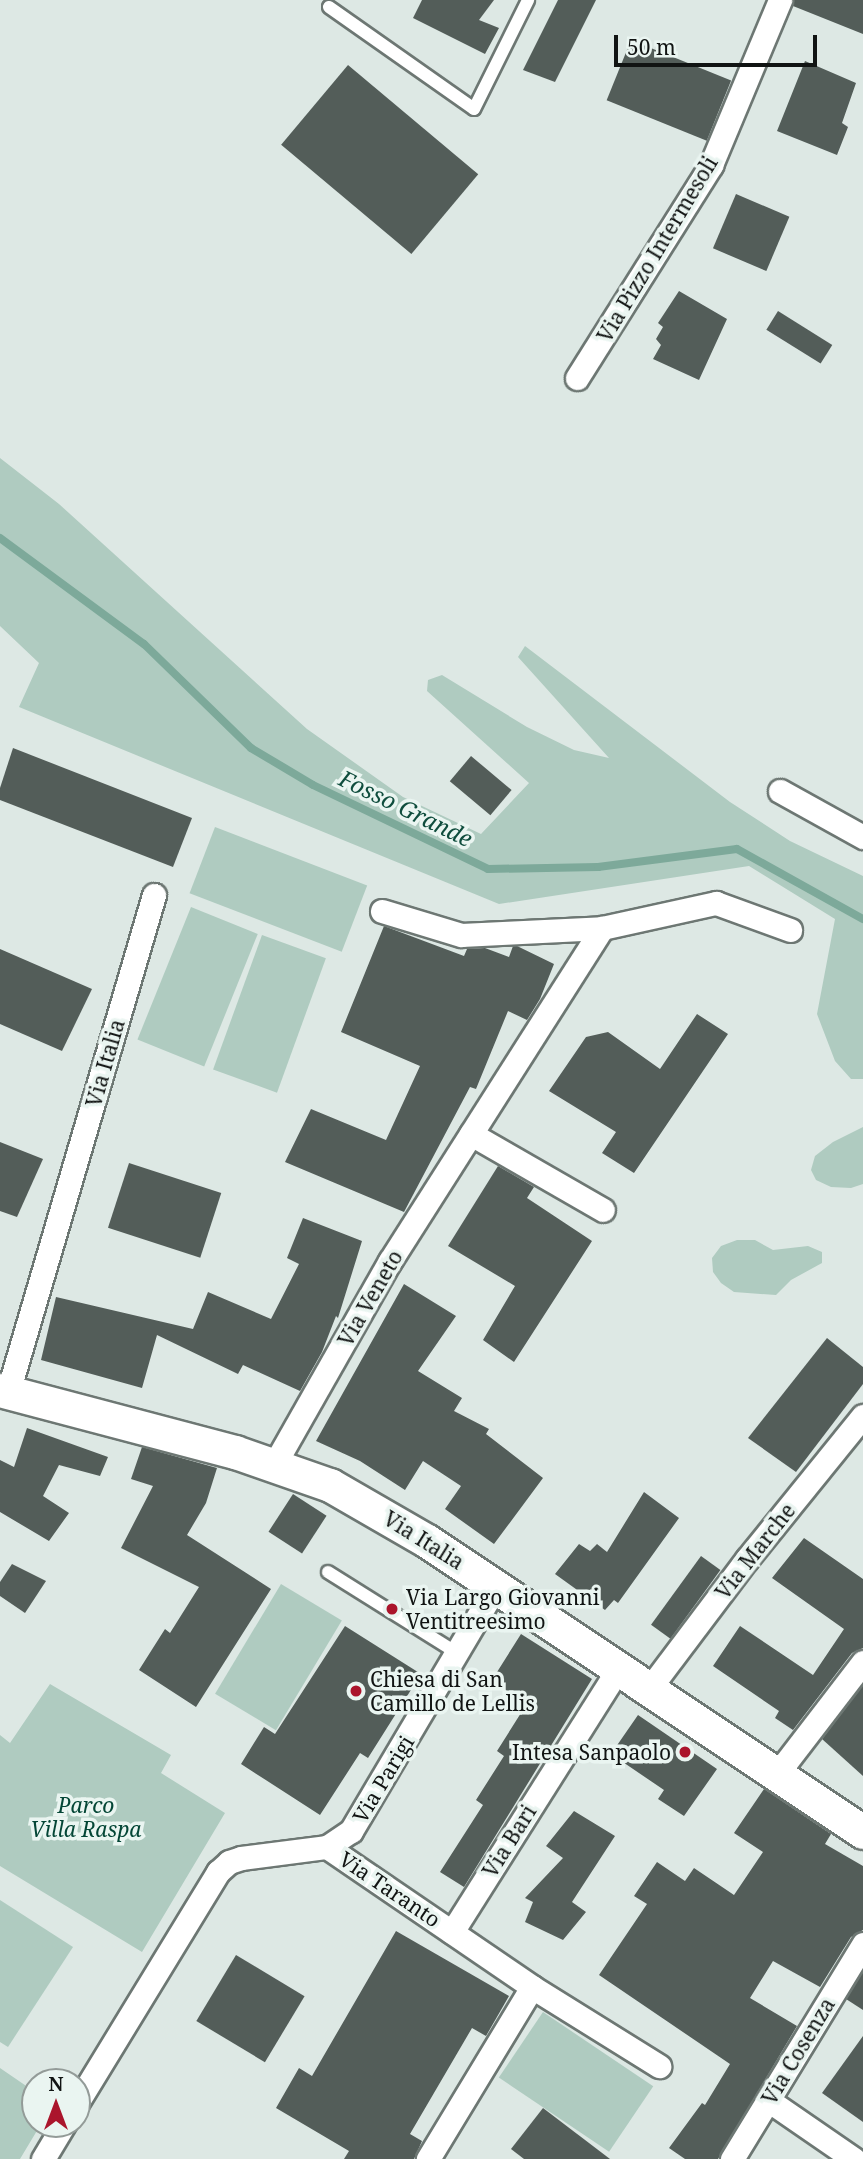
<!DOCTYPE html>
<style>
body{margin:0}
#map{position:relative;width:863px;height:2159px;overflow:hidden;background:#dde8e4;font-family:"Noto Serif",serif}
div>[style]{position:absolute}
.green>*{inset:0;background:#afcbc0;transform-origin:0 0}
.stream>*{height:8px;margin:-4px;padding:0 4px;transform-origin:4px;border-radius:4px;background:#7da99a}
.building>*{inset:0;background:#535d59;transform-origin:0 0}
.roads{filter:drop-shadow(2px 0 #6d7773) drop-shadow(-2px 0 #6d7773) drop-shadow(0 2px #6d7773) drop-shadow(0 -2px #6d7773)}
.lane>*{height:12px;margin:-6px;padding:0 6px;transform-origin:6px;border-radius:6px;background:#fff}
.street>*{height:23px;margin:-11.5px;padding:0 11.5px;transform-origin:11.5px;border-radius:11.5px;background:#fff}
.secondary>*{height:33px;margin:-16.5px;padding:0 16.5px;transform-origin:16.5px;border-radius:16.5px;background:#fff}
.dots>*{width:19px;height:19px;translate:-50% -50%;box-sizing:border-box;border:4px solid #eaf5f1;border-radius:50%}
span{translate:-50% -50%;white-space:nowrap;text-align:center;line-height:1.15;-webkit-text-stroke:7px #eaf5f1;paint-order:stroke}
.street-label{font-size:21px;color:#111413}
.poi-label{font-size:21px;color:#111413}
.left{translate:0 -50%;text-align:left}
.right{translate:-100% -50%;text-align:right}
.park-label{font-size:21px;color:#044636;font-style:italic}
.water-label{font-size:23px;color:#0f4d3d;font-style:italic}
.north{position:absolute;left:21px;top:2068px;width:70px;height:70px;box-sizing:border-box;background:#eaf5f1;border:2px solid #939b98;border-radius:50%;rotate:0deg;font-size:19px;font-weight:700;line-height:28px;text-align:center;color:#111413}
.north::after{content:'';display:block;margin:auto;width:24px;height:32px;background:#ab152c;clip-path:polygon(50% 0,100% 100%,50% 72%,0 100%)}
.scale{position:absolute;left:614px;top:35px;width:203px;height:32px;box-sizing:border-box;border:4px solid #111413;border-top:0;padding-left:9px;font-size:21px;line-height:24px;white-space:nowrap;color:#111413;-webkit-text-stroke:5px #eaf5f1;paint-order:stroke}
</style>
<div id="map">
<div class="green">
<i style="clip-path:polygon(0 458px,59px 504px,307px 729px,403px 797px,481px 834px,529px 783px,427px 691px,428px 680px,442px 675px,527px 727px,574px 750px,609px 758px,518px 657px,525px 646px,730px 802px,790px 841px,863px 876px,863px 1079px,851px 1079px,835px 1061px,817px 1014px,835px 919px,749px 866px,499px 904px,19px 707px,39px 663px,0 626px)"></i>
<i style="left:215px;top:827px;width:163px;height:71px;rotate:21deg"></i>
<i style="left:191px;top:907px;width:72px;height:143px;rotate:22deg"></i>
<i style="left:262px;top:935px;width:68px;height:143px;rotate:20deg"></i>
<i style="clip-path:polygon(863px 1127px,863px 1184px,851px 1188px,831px 1187px,816px 1180px,811px 1170px,815px 1156px,833px 1142px)"></i>
<i style="clip-path:polygon(737px 1240px,755px 1240px,773px 1250px,808px 1246px,822px 1252px,822px 1263px,791px 1280px,776px 1295px,734px 1292px,721px 1283px,713px 1272px,712px 1258px,721px 1246px)"></i>
<i style="left:281px;top:1584px;width:71px;height:128px;rotate:31deg"></i>
<i style="clip-path:polygon(50px 1684px,171px 1755px,161px 1773px,225px 1813px,142px 1952px,0 1866px,0 1735px,10px 1743px)"></i>
<i style="clip-path:polygon(0 1900px,73px 1947px,8px 2047px,0 2042px)"></i>
<i style="left:543px;top:2012px;width:133px;height:79px;rotate:34deg"></i>
<i style="clip-path:polygon(0 2068px,35px 2092px,35px 2124px,41px 2124px,20px 2159px,0 2159px)"></i>
</div>
<div class="stream">
<i style="left:0;top:538px;width:179px;rotate:36.4deg"></i>
<i style="left:144px;top:644px;width:149px;rotate:44.2deg"></i>
<i style="left:251px;top:748px;width:72px;rotate:30.8deg"></i>
<i style="left:313px;top:785px;width:194px;rotate:25.6deg"></i>
<i style="left:488px;top:869px;width:110px;rotate:-1deg"></i>
<i style="left:598px;top:867px;width:140px;rotate:-7.4deg"></i>
<i style="left:737px;top:849px;width:144px;rotate:29.1deg"></i>
</div>
<div class="building">
<i style="clip-path:polygon(422px 0,494px 0,479px 20px,499px 28px,485px 54px,413px 18px)"></i>
<i style="clip-path:polygon(558px 0,596px 0,555px 82px,523px 70px)"></i>
<i style="clip-path:polygon(794px 0,863px 0,863px 34px,793px 6px)"></i>
<i style="left:631px;top:40px;width:108px;height:65px;rotate:22deg"></i>
<i style="clip-path:polygon(805px 61px,856px 83px,842px 123px,848px 127px,837px 155px,777px 131px)"></i>
<i style="left:348px;top:65px;width:170px;height:104px;rotate:40deg"></i>
<i style="left:736px;top:194px;width:58px;height:59px;rotate:23deg"></i>
<i style="clip-path:polygon(679px 291px,727px 319px,699px 380px,653px 359px,661px 345px,656px 339px,663px 327px,658px 323px)"></i>
<i style="left:778px;top:311px;width:64px;height:22px;rotate:32deg"></i>
<i style="clip-path:polygon(13px 748px,192px 818px,173px 867px,0 800px,0 788px)"></i>
<i style="left:471px;top:756px;width:53px;height:33px;rotate:40deg"></i>
<i style="clip-path:polygon(384px 926px,464px 956px,467px 949px,485px 948px,509px 957px,513px 946px,517px 946px,554px 964px,540px 999px,527px 1020px,508px 1011px,476px 1089px,470px 1087px,404px 1212px,285px 1162px,311px 1109px,386px 1140px,420px 1066px,341px 1032px)"></i>
<i style="clip-path:polygon(0 949px,92px 989px,62px 1051px,0 1024px)"></i>
<i style="clip-path:polygon(697px 1014px,728px 1034px,634px 1173px,602px 1153px,616px 1132px,549px 1091px,586px 1037px,608px 1032px,660px 1069px)"></i>
<i style="clip-path:polygon(0 1142px,43px 1159px,17px 1217px,0 1211px)"></i>
<i style="left:129px;top:1163px;width:97px;height:68px;rotate:18deg"></i>
<i style="clip-path:polygon(498px 1166px,534px 1187px,527px 1198px,592px 1241px,514px 1362px,483px 1340px,515px 1286px,448px 1246px)"></i>
<i style="clip-path:polygon(303px 1218px,362px 1241px,338px 1318px,336px 1316px,322px 1352px,300px 1391px,243px 1365px,238px 1374px,157px 1335px,142px 1388px,41px 1360px,56px 1297px,193px 1329px,208px 1292px,271px 1319px,299px 1264px,287px 1258px)"></i>
<i style="clip-path:polygon(404px 1284px,456px 1316px,418px 1371px,462px 1398px,454px 1411px,489px 1429px,486px 1434px,543px 1478px,494px 1544px,445px 1509px,461px 1486px,423px 1461px,405px 1490px,360px 1461px,316px 1441px)"></i>
<i style="clip-path:polygon(827px 1338px,863px 1367px,863px 1384px,796px 1472px,748px 1438px)"></i>
<i style="clip-path:polygon(27px 1428px,108px 1457px,100px 1476px,59px 1465px,43px 1496px,69px 1513px,49px 1541px,0 1512px,0 1460px,14px 1467px)"></i>
<i style="clip-path:polygon(142px 1447px,217px 1468px,206px 1503px,187px 1535px,271px 1589px,196px 1707px,139px 1670px,165px 1629px,170px 1633px,199px 1587px,121px 1548px,153px 1486px,131px 1479px)"></i>
<i style="clip-path:polygon(644px 1492px,679px 1518px,618px 1603px,614px 1600px,605px 1610px,555px 1574px,579px 1544px,590px 1551px,597px 1544px,607px 1552px)"></i>
<i style="left:293px;top:1494px;width:40px;height:45px;rotate:33deg"></i>
<i style="clip-path:polygon(804px 1538px,863px 1579px,863px 1648px,852px 1653px,793px 1730px,775px 1718px,779px 1711px,713px 1666px,740px 1626px,813px 1675px,844px 1629px,772px 1578px)"></i>
<i style="left:701px;top:1556px;width:24px;height:85px;rotate:36deg"></i>
<i style="clip-path:polygon(12px 1564px,46px 1581px,25px 1613px,0 1596px,0 1582px)"></i>
<i style="clip-path:polygon(345px 1626px,421px 1674px,368px 1758px,360px 1753px,320px 1815px,241px 1764px,264px 1727px,275px 1734px)"></i>
<i style="clip-path:polygon(521px 1634px,592px 1679px,464px 1887px,440px 1872px,483px 1805px,476px 1800px,504px 1756px,497px 1751px,526px 1705px,492px 1680px)"></i>
<i style="clip-path:polygon(863px 1685px,863px 1776px,822px 1739px)"></i>
<i style="clip-path:polygon(638px 1715px,717px 1769px,684px 1816px,658px 1799px,664px 1790px,611px 1754px)"></i>
<i style="clip-path:polygon(764px 1789px,831px 1834px,825px 1844px,863px 1866px,863px 1930px,851px 1937px,820px 1987px,773px 1961px,750px 1998px,797px 2026px,718px 2159px,685px 2159px,669px 2148px,702px 2103px,705px 2105px,730px 2064px,599px 1975px,647px 1904px,634px 1896px,657px 1862px,685px 1881px,694px 1868px,734px 1895px,763px 1852px,734px 1833px)"></i>
<i style="clip-path:polygon(574px 1811px,615px 1836px,572px 1902px,586px 1912px,563px 1940px,525px 1922px,533px 1902px,525px 1898px,563px 1858px,546px 1846px)"></i>
<i style="clip-path:polygon(396px 1931px,509px 1996px,486px 2036px,472px 2028px,410px 2134px,422px 2141px,414px 2159px,344px 2159px,349px 2151px,276px 2108px,299px 2068px,312px 2076px)"></i>
<i style="left:236px;top:1955px;width:80px;height:77px;rotate:31deg"></i>
<i style="clip-path:polygon(863px 1971px,863px 2010px,846px 1999px)"></i>
<i style="clip-path:polygon(863px 2036px,863px 2122px,822px 2093px)"></i>
<i style="clip-path:polygon(543px 2108px,610px 2159px,524px 2159px,511px 2149px)"></i>
</div>
<div class="roads">
<div class="lane">
<i style="left:329px;top:7px;width:177px;rotate:35.1deg"></i>
<i style="left:474px;top:109px;width:122px;rotate:-63.6deg"></i>
<i style="left:328px;top:1572px;width:152px;rotate:32.1deg"></i>
</div>
<div class="street">
<i style="left:577px;top:378px;width:252px;rotate:-57.8deg"></i>
<i style="left:711px;top:165px;width:179px;rotate:-67.3deg"></i>
<i style="left:780px;top:791px;width:95px;rotate:29deg"></i>
<i style="left:382px;top:911px;width:83px;rotate:16.9deg"></i>
<i style="left:461px;top:935px;width:141px;rotate:-2.8deg"></i>
<i style="left:602px;top:928px;width:117px;rotate:-12.4deg"></i>
<i style="left:716px;top:903px;width:79px;rotate:20deg"></i>
<i style="left:471px;top:1134px;width:152px;rotate:29.9deg"></i>
<i style="left:8px;top:1392px;width:518px;rotate:-73.63deg"></i>
<i style="left:274px;top:1465px;width:235px;rotate:-60.4deg"></i>
<i style="left:390px;top:1261px;width:395px;rotate:-57.5deg"></i>
<i style="left:649px;top:1689px;width:163px;rotate:-53deg"></i>
<i style="left:747px;top:1559px;width:184px;rotate:-51deg"></i>
<i style="left:777px;top:1774px;width:141px;rotate:-52.5deg"></i>
<i style="left:327px;top:1847px;width:248px;rotate:34.3deg"></i>
<i style="left:532px;top:1987px;width:201px;rotate:121.2deg"></i>
<i style="left:452px;top:1932px;width:311px;rotate:-57.7deg"></i>
<i style="left:532px;top:1987px;width:150px;rotate:31.9deg"></i>
<i style="left:768px;top:2100px;width:104px;rotate:34.5deg"></i>
<i style="left:77px;top:2103px;width:271px;rotate:-58.6deg"></i>
<i style="left:218px;top:1872px;width:15px;rotate:-42deg"></i>
<i style="left:229px;top:1862px;width:13px;rotate:-18deg"></i>
<i style="left:241px;top:1858px;width:87px;rotate:-7.3deg"></i>
<i style="left:327px;top:1847px;width:29px;rotate:-34deg"></i>
<i style="left:351px;top:1831px;width:285px;rotate:-59.4deg"></i>
<i style="left:43px;top:2159px;width:41px;rotate:-59deg"></i>
<i style="left:732px;top:2159px;width:252px;rotate:-58.6deg"></i>
</div>
<div class="secondary">
<i style="left:0;top:1390px;width:243px;rotate:14.8deg"></i>
<i style="left:235px;top:1452px;width:101px;rotate:19.2deg"></i>
<i style="left:330px;top:1485px;width:112px;rotate:30deg"></i>
<i style="left:427px;top:1541px;width:524px;rotate:33.72deg"></i>
</div>
</div>
<div class="dots">
<i style="left:392px;top:1609px;background:#ab152c"></i>
<i style="left:356px;top:1691px;background:#ab152c"></i>
<i style="left:685px;top:1752px;background:#ab152c"></i>
</div>
<div class="street-label">
<span style="left:657px;top:249px;rotate:-59deg">Via Pizzo Intermesoli</span>
<span style="left:105px;top:1063px;rotate:-74deg">Via Italia</span>
<span style="left:370px;top:1298px;rotate:-60deg">Via Veneto</span>
<span style="left:424px;top:1540px;rotate:32deg">Via Italia</span>
<span style="left:755px;top:1551px;rotate:-52deg">Via Marche</span>
<span style="left:383px;top:1779px;rotate:-59deg">Via Parigi</span>
<span style="left:509px;top:1841px;rotate:-58deg">Via Bari</span>
<span style="left:390px;top:1889px;rotate:34deg">Via Taranto</span>
<span style="left:798px;top:2051px;rotate:-59deg">Via Cosenza</span>
</div>
<div class="poi-label">
<span class="left" style="left:406px;top:1609px">Via Largo Giovanni<br>Ventitreesimo</span>
<span class="left" style="left:370px;top:1691px">Chiesa di San<br>Camillo de Lellis</span>
<span class="right" style="left:671px;top:1752px">Intesa Sanpaolo</span>
</div>
<div class="park-label">
<span style="left:86px;top:1817px">Parco<br>Villa Raspa</span>
</div>
<div class="water-label">
<span style="left:406px;top:808px;rotate:26deg">Fosso Grande</span>
</div>
<div class="north">N</div>
<div class="scale">50 m</div>
</div>
